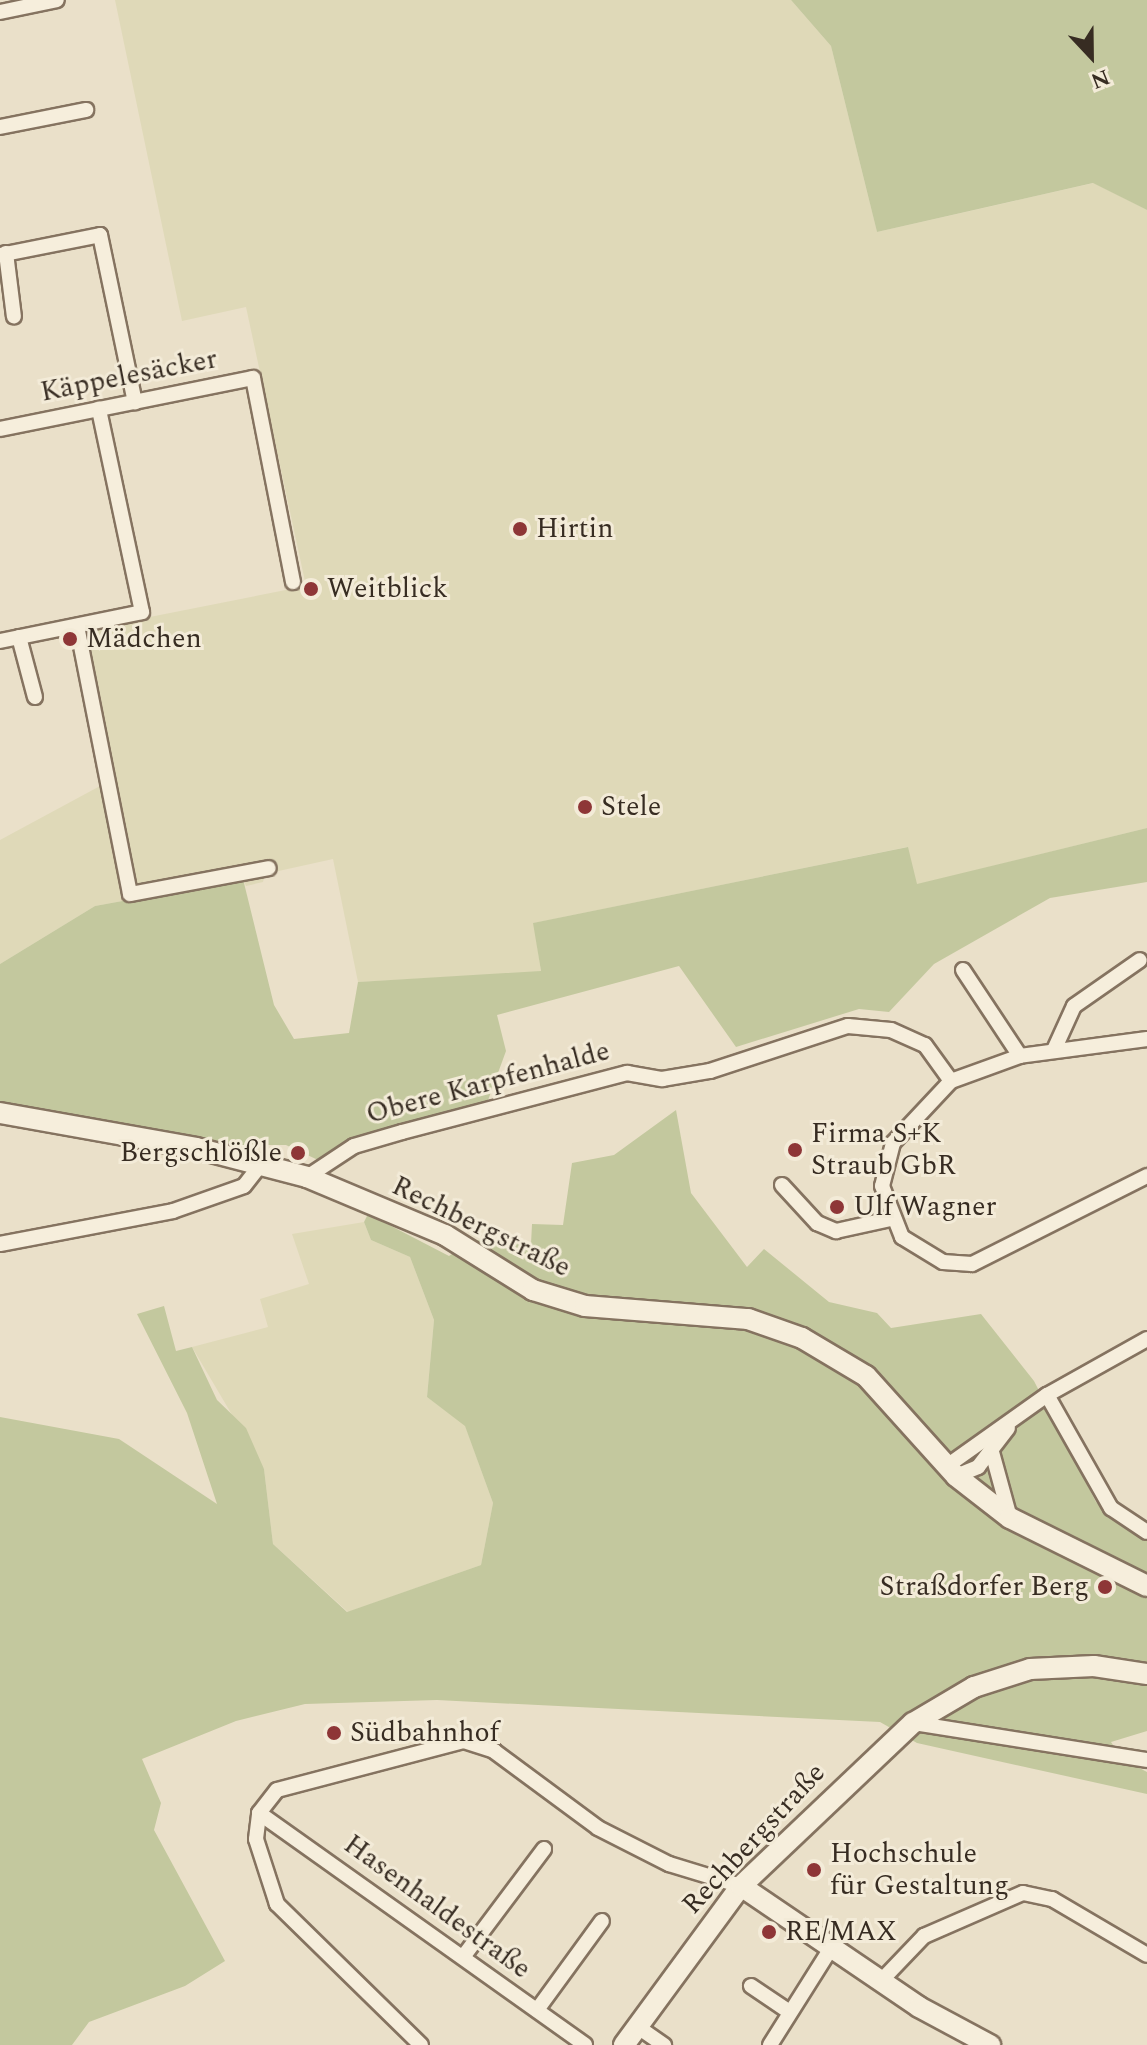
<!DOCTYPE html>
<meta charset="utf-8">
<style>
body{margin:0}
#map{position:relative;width:1147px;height:2045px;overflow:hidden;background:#eae0c9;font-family:Spectral,serif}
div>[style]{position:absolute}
.farmland>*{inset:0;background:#dfd9b8}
.green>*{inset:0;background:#c3c89e}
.roads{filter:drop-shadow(2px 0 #857360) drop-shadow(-2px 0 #857360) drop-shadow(0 2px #857360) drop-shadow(0 -2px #857360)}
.minor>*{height:14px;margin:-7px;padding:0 7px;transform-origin:7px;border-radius:7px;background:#f6eedc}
.secondary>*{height:20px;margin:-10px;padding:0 10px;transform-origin:10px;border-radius:10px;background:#f6eedc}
.dots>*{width:22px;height:22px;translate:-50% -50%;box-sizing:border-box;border:4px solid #f3ebd8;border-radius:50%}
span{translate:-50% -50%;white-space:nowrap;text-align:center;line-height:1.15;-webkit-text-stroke:6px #f3ebd8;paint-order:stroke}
.street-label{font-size:28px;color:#372c22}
.poi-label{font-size:28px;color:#372c22}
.left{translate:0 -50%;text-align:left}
.right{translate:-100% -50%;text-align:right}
.north{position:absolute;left:1051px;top:16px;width:80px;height:80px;-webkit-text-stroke:6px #f3ebd8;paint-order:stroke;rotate:158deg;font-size:22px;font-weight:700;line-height:32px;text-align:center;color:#372c22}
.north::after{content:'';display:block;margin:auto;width:28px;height:36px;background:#372c22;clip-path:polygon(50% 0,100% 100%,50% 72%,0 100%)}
</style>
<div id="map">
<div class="farmland">
<i style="clip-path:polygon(115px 0,791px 0,831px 46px,877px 232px,1094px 183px,1147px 210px,1147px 828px,916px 885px,907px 847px,534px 923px,541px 972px,358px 982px,333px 859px,265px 874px,263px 882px,246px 886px,243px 879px,95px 906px,0 964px,0 840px,113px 779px,84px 630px,306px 586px,246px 307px,182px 321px)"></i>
<i style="clip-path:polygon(364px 1222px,371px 1240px,410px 1257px,434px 1320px,427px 1397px,465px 1425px,493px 1503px,481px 1565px,348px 1612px,273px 1544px,264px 1469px,192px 1347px,268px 1327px,260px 1299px,309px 1284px,292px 1234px)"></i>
</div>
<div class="green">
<i style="clip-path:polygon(791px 0,1147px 0,1147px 210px,1093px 183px,877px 232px,831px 46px)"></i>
<i style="clip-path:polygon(1147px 828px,1147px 882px,1050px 898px,934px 964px,889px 1012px,859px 1009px,736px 1047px,679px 966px,497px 1015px,506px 1051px,487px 1103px,365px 1138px,318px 1160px,286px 1145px,227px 1145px,0 1103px,0 964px,95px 906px,243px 879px,274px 1005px,294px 1039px,349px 1033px,358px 982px,541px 971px,533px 923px,908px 847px,917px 884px)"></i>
<i style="clip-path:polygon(676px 1110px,691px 1193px,747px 1267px,764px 1249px,829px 1302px,877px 1313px,891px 1328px,981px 1314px,1034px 1381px,1096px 1502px,1147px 1540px,1147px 1731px,1111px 1742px,1122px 1759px,1147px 1772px,1147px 1794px,917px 1743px,880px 1722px,437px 1700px,305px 1704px,236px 1721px,142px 1759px,161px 1803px,154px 1830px,225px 1961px,185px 1986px,89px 2022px,72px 2045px,0 2045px,0 1417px,119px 1439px,217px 1504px,187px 1413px,137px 1314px,164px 1306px,176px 1351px,192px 1347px,217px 1400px,246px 1428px,264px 1469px,273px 1544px,347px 1612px,481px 1565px,493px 1503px,465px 1426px,427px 1397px,434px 1320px,410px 1257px,371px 1240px,364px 1222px,368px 1214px,449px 1256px,473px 1240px,531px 1244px,532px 1224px,563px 1225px,572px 1163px,614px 1155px)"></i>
</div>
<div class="roads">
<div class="minor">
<i style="left:0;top:12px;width:58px;rotate:-11.9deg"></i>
<i style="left:0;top:127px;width:88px;rotate:-11.2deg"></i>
<i style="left:6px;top:253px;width:64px;rotate:82.9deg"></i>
<i style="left:0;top:255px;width:102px;rotate:-11.3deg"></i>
<i style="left:100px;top:235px;width:171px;rotate:78.2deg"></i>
<i style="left:0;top:429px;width:258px;rotate:-11.4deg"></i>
<i style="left:253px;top:378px;width:208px;rotate:78.9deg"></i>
<i style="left:77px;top:626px;width:273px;rotate:78.8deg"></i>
<i style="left:130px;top:894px;width:141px;rotate:-10.6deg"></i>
<i style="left:19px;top:637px;width:62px;rotate:75.1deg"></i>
<i style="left:0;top:641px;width:145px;rotate:-11.5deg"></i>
<i style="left:142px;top:612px;width:208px;rotate:-102deg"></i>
<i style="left:963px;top:970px;width:103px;rotate:56.5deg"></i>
<i style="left:1147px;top:1039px;width:128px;rotate:172.4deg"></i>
<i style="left:1020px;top:1056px;width:73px;rotate:160.1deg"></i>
<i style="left:951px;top:1081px;width:85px;rotate:133.1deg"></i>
<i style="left:893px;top:1143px;width:44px;rotate:104.3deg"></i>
<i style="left:882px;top:1186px;width:55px;rotate:68.6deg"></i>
<i style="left:902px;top:1237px;width:48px;rotate:31.4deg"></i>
<i style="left:943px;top:1262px;width:29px;rotate:4deg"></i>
<i style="left:972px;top:1264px;width:196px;rotate:-26.7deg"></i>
<i style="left:1054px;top:1050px;width:48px;rotate:-65.6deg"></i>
<i style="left:1074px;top:1006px;width:80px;rotate:-34.9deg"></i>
<i style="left:307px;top:1177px;width:56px;rotate:-33.4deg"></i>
<i style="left:354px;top:1146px;width:50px;rotate:-16.3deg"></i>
<i style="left:402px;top:1132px;width:233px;rotate:-14.7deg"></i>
<i style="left:627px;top:1073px;width:36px;rotate:10deg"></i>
<i style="left:662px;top:1079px;width:49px;rotate:-9.5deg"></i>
<i style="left:710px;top:1071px;width:145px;rotate:-18.1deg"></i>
<i style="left:848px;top:1026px;width:43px;rotate:5.3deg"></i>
<i style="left:891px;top:1030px;width:37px;rotate:24deg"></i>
<i style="left:925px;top:1045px;width:44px;rotate:54.2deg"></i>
<i style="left:782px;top:1185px;width:52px;rotate:47.4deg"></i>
<i style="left:817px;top:1223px;width:21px;rotate:23deg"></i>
<i style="left:836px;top:1231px;width:55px;rotate:-12.5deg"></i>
<i style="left:0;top:1244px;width:176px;rotate:-10.8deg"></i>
<i style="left:173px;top:1211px;width:75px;rotate:-19.4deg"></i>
<i style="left:244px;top:1186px;width:29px;rotate:-52deg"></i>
<i style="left:1047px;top:1395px;width:130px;rotate:60.5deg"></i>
<i style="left:1111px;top:1508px;width:43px;rotate:33.7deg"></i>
<i style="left:992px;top:1452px;width:68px;rotate:74.7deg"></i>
<i style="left:947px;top:1466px;width:123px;rotate:-35.4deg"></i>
<i style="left:1047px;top:1395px;width:115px;rotate:-29.2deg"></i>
<i style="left:956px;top:1476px;width:24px;rotate:-22deg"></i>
<i style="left:978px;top:1467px;width:49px;rotate:-52.4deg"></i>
<i style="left:913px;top:1723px;width:237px;rotate:9deg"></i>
<i style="left:259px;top:1813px;width:400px;rotate:35.4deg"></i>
<i style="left:463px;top:1957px;width:135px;rotate:-53.1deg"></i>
<i style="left:880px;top:1982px;width:64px;rotate:-46.3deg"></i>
<i style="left:924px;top:1936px;width:108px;rotate:-23.5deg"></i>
<i style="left:1023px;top:1893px;width:30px;rotate:12deg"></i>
<i style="left:1052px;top:1899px;width:110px;rotate:30.5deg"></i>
<i style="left:751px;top:1986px;width:45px;rotate:34deg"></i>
<i style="left:537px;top:2010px;width:110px;rotate:-53.9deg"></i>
<i style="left:638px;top:2027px;width:32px;rotate:35deg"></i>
<i style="left:421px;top:2045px;width:202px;rotate:-135.6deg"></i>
<i style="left:277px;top:1904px;width:68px;rotate:-107.9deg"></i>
<i style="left:256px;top:1839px;width:26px;rotate:-83deg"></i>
<i style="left:259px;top:1813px;width:29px;rotate:-52deg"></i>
<i style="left:277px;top:1790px;width:193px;rotate:-14.7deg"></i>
<i style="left:464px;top:1741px;width:32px;rotate:18deg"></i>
<i style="left:494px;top:1751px;width:129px;rotate:36.5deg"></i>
<i style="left:598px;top:1828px;width:80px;rotate:26.9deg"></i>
<i style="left:669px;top:1864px;width:75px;rotate:17deg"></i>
<i style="left:770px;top:2045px;width:115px;rotate:-57.8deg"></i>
</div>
<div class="secondary">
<i style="left:0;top:1113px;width:199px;rotate:10.1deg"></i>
<i style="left:196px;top:1148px;width:115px;rotate:14.6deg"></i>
<i style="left:307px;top:1177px;width:150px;rotate:22.8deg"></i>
<i style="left:445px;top:1235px;width:104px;rotate:32deg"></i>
<i style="left:533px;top:1290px;width:54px;rotate:17.1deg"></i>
<i style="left:585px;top:1306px;width:164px;rotate:4.6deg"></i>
<i style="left:748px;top:1319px;width:57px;rotate:19.4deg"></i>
<i style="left:802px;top:1338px;width:74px;rotate:30.7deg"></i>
<i style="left:866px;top:1376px;width:135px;rotate:48deg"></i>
<i style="left:956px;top:1476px;width:68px;rotate:37.9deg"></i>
<i style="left:1010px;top:1518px;width:153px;rotate:26.4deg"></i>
<i style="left:741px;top:1886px;width:215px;rotate:34.2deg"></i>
<i style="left:919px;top:2007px;width:81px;rotate:28.2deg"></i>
<i style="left:624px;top:2045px;width:197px;rotate:-53.7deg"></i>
<i style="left:741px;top:1886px;width:237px;rotate:-43.5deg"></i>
<i style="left:913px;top:1723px;width:71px;rotate:-30.5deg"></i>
<i style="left:974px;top:1687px;width:59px;rotate:-17.8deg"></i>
<i style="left:1030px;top:1669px;width:64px;rotate:-2.7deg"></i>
<i style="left:1094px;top:1666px;width:54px;rotate:8.6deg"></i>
</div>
</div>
<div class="dots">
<i style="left:520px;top:529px;background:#8e3637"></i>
<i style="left:311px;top:589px;background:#8e3637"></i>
<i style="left:70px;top:639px;background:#8e3637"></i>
<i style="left:585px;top:807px;background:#8e3637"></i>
<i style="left:795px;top:1150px;background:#8e3637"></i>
<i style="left:298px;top:1153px;background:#8e3637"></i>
<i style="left:837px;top:1207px;background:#8e3637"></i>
<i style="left:1105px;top:1587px;background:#8e3637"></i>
<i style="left:334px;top:1733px;background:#8e3637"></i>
<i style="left:814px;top:1870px;background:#8e3637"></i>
<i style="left:769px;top:1932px;background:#8e3637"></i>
</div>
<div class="street-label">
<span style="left:129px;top:376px;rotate:-11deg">Käppelesäcker</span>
<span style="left:488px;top:1083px;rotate:-15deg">Obere Karpfenhalde</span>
<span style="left:481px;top:1227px;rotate:26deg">Rechbergstraße</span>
<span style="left:754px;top:1839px;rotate:-47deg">Rechbergstraße</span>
<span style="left:437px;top:1907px;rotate:36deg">Hasenhaldestraße</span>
</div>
<div class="poi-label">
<span class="left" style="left:536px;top:529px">Hirtin</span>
<span class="left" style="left:327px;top:589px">Weitblick</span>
<span class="left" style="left:86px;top:639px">Mädchen</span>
<span class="left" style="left:601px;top:807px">Stele</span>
<span class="left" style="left:811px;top:1150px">Firma S+K<br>Straub GbR</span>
<span class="right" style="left:282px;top:1153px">Bergschlößle</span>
<span class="left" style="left:853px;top:1207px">Ulf Wagner</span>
<span class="right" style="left:1089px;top:1587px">Straßdorfer Berg</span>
<span class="left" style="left:350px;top:1733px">Südbahnhof</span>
<span class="left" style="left:830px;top:1870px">Hochschule<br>für Gestaltung</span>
<span class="left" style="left:785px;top:1932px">RE/MAX</span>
</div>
<div class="north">N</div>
</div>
